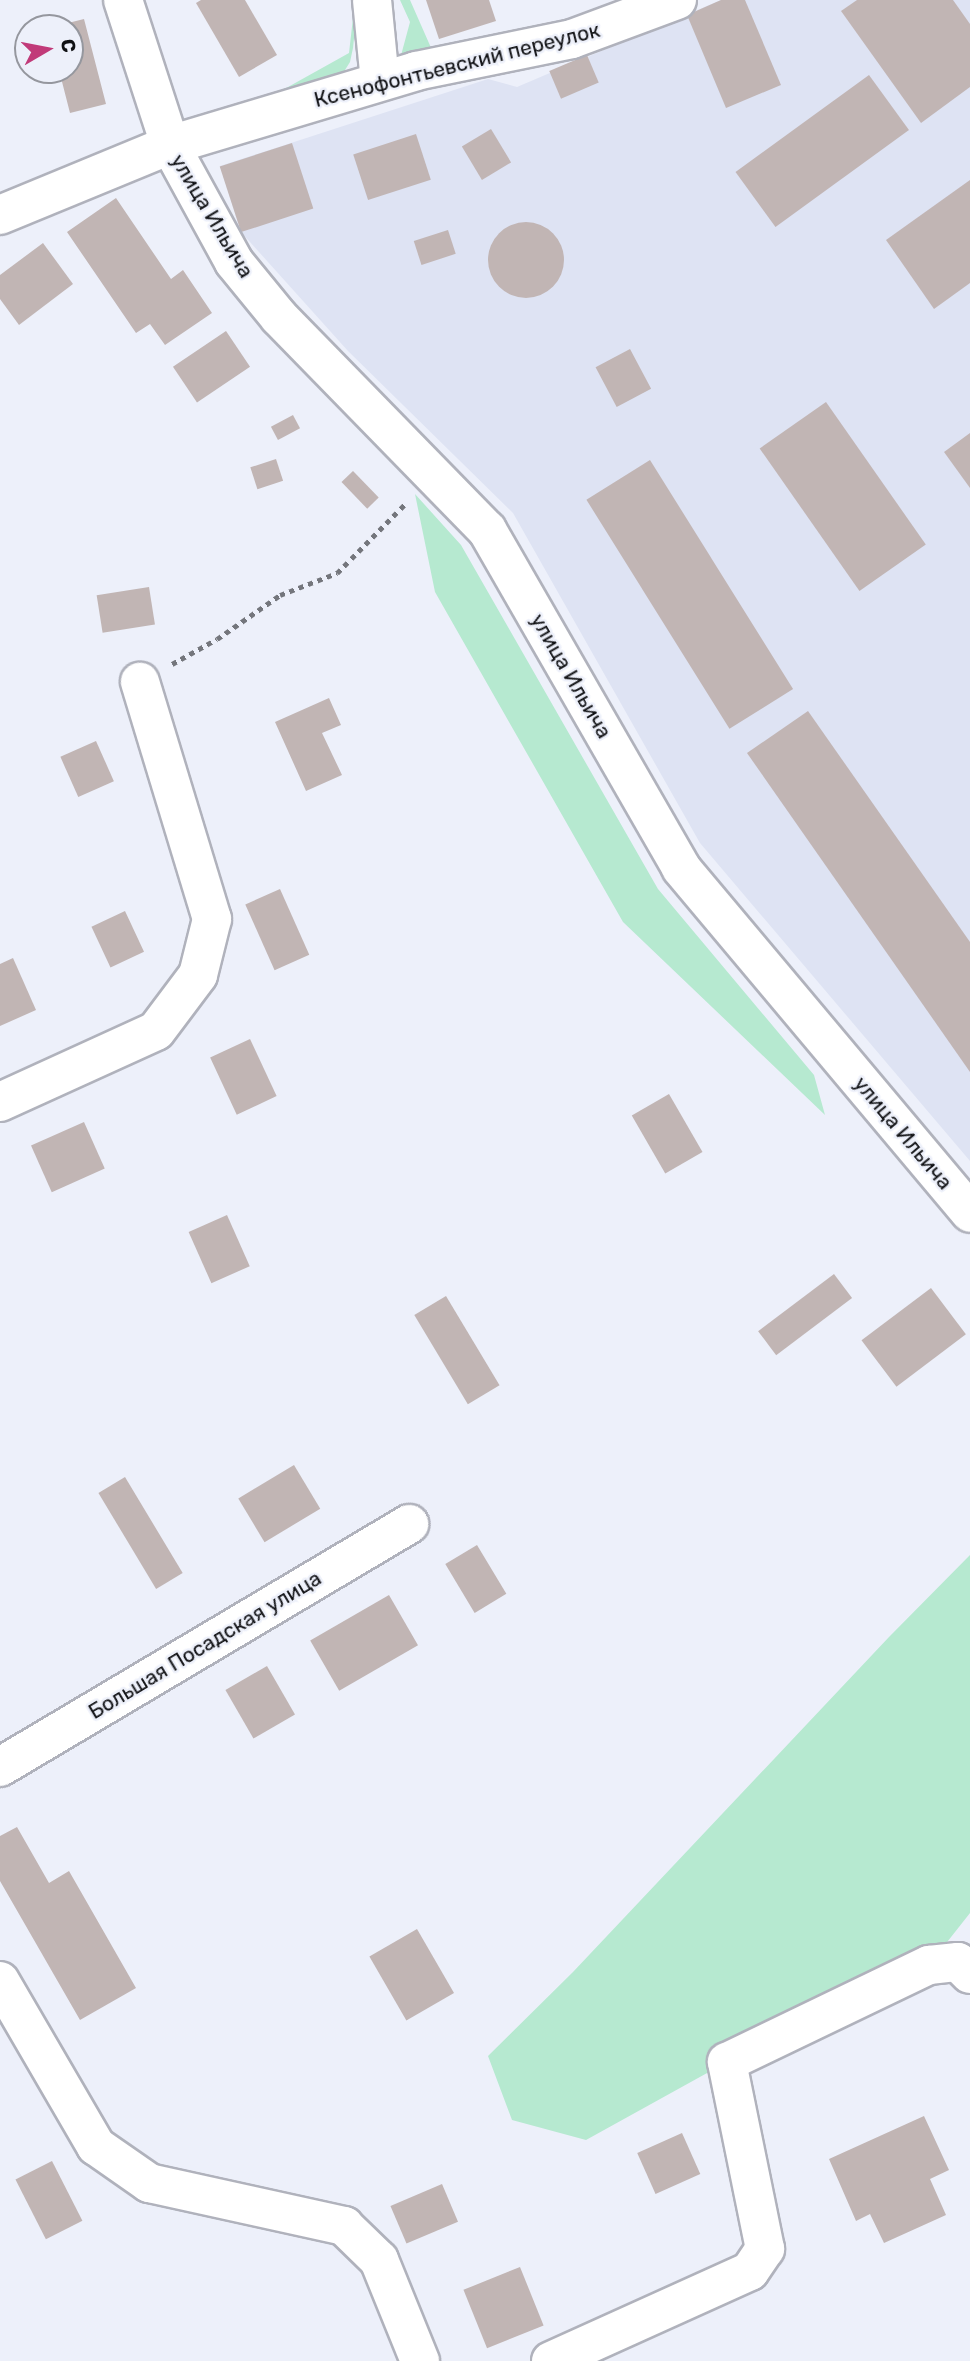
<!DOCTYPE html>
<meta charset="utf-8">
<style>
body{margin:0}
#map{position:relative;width:970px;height:2361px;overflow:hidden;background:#edf0fa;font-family:Rubik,sans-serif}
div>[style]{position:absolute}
.built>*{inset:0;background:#dee3f3}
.green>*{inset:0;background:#b6e9d0}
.building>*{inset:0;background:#c1b5b4;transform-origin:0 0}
.round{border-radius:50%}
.path>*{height:4.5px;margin-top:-2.25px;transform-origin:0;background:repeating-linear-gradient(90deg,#74767c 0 5px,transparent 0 10px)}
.roads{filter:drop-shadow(2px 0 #b0b2bc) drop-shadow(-2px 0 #b0b2bc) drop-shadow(0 2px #b0b2bc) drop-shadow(0 -2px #b0b2bc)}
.minor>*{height:38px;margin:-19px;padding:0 19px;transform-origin:19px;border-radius:19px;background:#fff}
.tertiary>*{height:38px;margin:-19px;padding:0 19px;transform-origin:19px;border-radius:19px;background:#fff}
span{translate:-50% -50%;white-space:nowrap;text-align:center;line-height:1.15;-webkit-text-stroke:5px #edf0fa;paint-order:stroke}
.street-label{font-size:21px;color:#101114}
.north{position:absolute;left:14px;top:14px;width:70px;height:70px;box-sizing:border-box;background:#edf0fa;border:2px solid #95979e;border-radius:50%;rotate:80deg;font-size:19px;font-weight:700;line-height:28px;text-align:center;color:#101114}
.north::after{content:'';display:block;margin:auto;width:24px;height:32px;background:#c13a79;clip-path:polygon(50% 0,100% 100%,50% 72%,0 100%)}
</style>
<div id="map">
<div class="built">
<i style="clip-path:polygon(721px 0,970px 0,970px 1161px,700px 843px,513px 513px,348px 351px,241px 232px,220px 166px,488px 79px,517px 87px)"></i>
</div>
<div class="green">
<i style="clip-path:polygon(355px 0,358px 0,353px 48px,350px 62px,340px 78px,246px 105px,288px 87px,349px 53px)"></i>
<i style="clip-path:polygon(400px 0,410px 0,432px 50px,400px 59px,410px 22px)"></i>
<i style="clip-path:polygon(415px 494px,461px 545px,658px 889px,814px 1075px,825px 1115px,623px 922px,435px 592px)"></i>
<i style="clip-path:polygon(970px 1555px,970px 1913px,929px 1965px,727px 2062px,586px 2140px,512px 2120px,488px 2056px,573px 1972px,889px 1637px)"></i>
</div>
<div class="building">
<i style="clip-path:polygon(201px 0,245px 0,277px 55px,239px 77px,196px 3px)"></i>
<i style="clip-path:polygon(426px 0,489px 0,496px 21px,439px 39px)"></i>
<i style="clip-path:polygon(721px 0,745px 0,781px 85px,726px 108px,687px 15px)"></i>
<i style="clip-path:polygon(857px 0,953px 0,970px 24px,970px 87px,921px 123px,841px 11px)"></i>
<i style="clip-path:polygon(84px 19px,106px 104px,70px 113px,59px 70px,70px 70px,70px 28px,52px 27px)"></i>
<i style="left:587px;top:55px;width:30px;height:41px;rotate:67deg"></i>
<i style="left:869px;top:75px;width:68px;height:165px;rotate:54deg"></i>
<i style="left:491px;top:129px;width:39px;height:34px;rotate:59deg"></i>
<i style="left:416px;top:134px;width:48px;height:66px;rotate:72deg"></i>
<i style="left:292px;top:143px;width:69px;height:76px;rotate:72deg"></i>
<i style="clip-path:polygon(970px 180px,970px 283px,934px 309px,886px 240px)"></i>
<i style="clip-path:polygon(116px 198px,171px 279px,183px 270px,212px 313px,165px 345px,150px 324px,136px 333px,67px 232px)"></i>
<i class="round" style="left:488px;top:222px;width:76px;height:76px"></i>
<i style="left:448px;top:230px;width:25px;height:36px;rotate:72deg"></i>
<i style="clip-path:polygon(43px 243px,73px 284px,19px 325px,0 299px,0 275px)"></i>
<i style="left:226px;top:331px;width:43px;height:64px;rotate:56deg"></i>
<i style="left:630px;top:349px;width:45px;height:39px;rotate:62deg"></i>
<i style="left:826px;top:402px;width:174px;height:81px;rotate:55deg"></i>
<i style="left:293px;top:415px;width:15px;height:25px;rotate:62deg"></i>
<i style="clip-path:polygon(970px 433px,970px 488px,944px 452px)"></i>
<i style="left:276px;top:459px;width:23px;height:27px;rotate:72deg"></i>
<i style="left:650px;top:460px;width:270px;height:75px;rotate:58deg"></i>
<i style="left:353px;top:471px;width:37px;height:16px;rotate:46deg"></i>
<i style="left:149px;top:587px;width:38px;height:53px;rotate:81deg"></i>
<i style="clip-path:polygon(329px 698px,341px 725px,322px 733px,342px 775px,306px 791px,275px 722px)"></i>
<i style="clip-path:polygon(808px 711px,970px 942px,970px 1072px,747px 753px)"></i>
<i style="left:96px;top:741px;width:44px;height:39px;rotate:66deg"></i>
<i style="left:280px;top:889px;width:72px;height:38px;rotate:66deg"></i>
<i style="left:125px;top:911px;width:45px;height:37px;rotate:65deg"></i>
<i style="clip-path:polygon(13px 958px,36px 1010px,0 1026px,0 964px)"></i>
<i style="left:250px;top:1039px;width:63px;height:44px;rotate:65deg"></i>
<i style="left:669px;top:1094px;width:67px;height:43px;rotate:60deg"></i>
<i style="left:84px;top:1122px;width:51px;height:58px;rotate:66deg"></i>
<i style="left:227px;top:1215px;width:56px;height:42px;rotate:66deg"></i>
<i style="left:834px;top:1274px;width:30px;height:95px;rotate:53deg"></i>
<i style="left:931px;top:1288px;width:58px;height:87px;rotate:53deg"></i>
<i style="left:446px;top:1296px;width:104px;height:37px;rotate:59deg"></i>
<i style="left:294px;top:1465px;width:51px;height:65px;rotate:59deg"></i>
<i style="left:125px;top:1477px;width:112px;height:31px;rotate:59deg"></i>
<i style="left:477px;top:1545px;width:57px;height:37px;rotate:59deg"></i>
<i style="left:389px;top:1595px;width:58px;height:91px;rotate:60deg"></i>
<i style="left:267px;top:1666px;width:56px;height:48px;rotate:60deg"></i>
<i style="clip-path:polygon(17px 1827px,49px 1883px,69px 1871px,136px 1988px,80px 2020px,0 1881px,0 1836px)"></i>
<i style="left:417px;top:1929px;width:74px;height:55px;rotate:60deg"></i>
<i style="clip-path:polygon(924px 2116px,949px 2170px,930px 2179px,946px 2215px,884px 2243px,870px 2214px,856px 2221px,829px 2159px)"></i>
<i style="left:682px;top:2133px;width:45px;height:49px;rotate:66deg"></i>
<i style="left:52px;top:2161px;width:67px;height:41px;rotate:63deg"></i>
<i style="left:442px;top:2184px;width:41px;height:56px;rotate:67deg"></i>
<i style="left:520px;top:2267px;width:63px;height:61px;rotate:68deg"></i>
</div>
<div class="path">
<i style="left:172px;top:664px;width:51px;rotate:-29.1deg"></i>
<i style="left:217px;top:639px;width:77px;rotate:-34.9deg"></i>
<i style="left:280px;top:595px;width:61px;rotate:-21.1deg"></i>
<i style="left:337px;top:573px;width:100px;rotate:-45.4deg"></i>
</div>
<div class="roads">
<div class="minor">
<i style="left:372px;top:0;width:81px;rotate:84.4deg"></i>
<i style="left:0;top:215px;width:184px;rotate:-22.4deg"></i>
<i style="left:170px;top:145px;width:257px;rotate:-16.7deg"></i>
<i style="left:416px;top:71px;width:159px;rotate:-11.6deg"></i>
<i style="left:572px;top:39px;width:112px;rotate:-20.4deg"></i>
<i style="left:0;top:1102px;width:171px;rotate:-24.5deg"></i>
<i style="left:156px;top:1031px;width:70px;rotate:-53.1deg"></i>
<i style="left:198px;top:975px;width:58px;rotate:-76deg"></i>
<i style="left:212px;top:919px;width:248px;rotate:-106.9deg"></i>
<i style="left:0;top:1767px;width:476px;rotate:-30.7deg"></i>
<i style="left:0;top:1981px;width:191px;rotate:59.8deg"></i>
<i style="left:96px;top:2146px;width:65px;rotate:34.9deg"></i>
<i style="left:149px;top:2183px;width:200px;rotate:12.4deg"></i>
<i style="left:344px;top:2226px;width:49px;rotate:44.2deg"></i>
<i style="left:379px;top:2260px;width:109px;rotate:67.9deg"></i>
<i style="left:551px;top:2361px;width:218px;rotate:-24.3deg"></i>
<i style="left:750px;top:2271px;width:27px;rotate:-56deg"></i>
<i style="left:765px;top:2249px;width:191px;rotate:-101.5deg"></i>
<i style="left:727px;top:2062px;width:224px;rotate:-25.7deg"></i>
<i style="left:929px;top:1965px;width:29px;rotate:-6deg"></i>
<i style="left:958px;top:1962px;width:17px;rotate:45deg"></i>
</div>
<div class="tertiary">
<i style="left:123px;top:0;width:152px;rotate:72deg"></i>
<i style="left:170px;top:145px;width:133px;rotate:61.3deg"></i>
<i style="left:234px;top:262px;width:71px;rotate:50.7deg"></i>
<i style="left:279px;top:317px;width:298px;rotate:45.7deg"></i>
<i style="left:487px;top:530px;width:390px;rotate:60.1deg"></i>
<i style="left:681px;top:868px;width:450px;rotate:50deg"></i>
</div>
</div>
<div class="street-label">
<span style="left:457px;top:65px;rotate:-14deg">Ксенофонтьевский переулок</span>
<span style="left:212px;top:216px;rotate:59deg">улица Ильича</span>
<span style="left:571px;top:676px;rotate:60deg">улица Ильича</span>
<span style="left:903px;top:1133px;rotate:50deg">улица Ильича</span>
<span style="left:205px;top:1645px;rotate:-31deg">Большая Посадская улица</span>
</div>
<div class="north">С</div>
</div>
